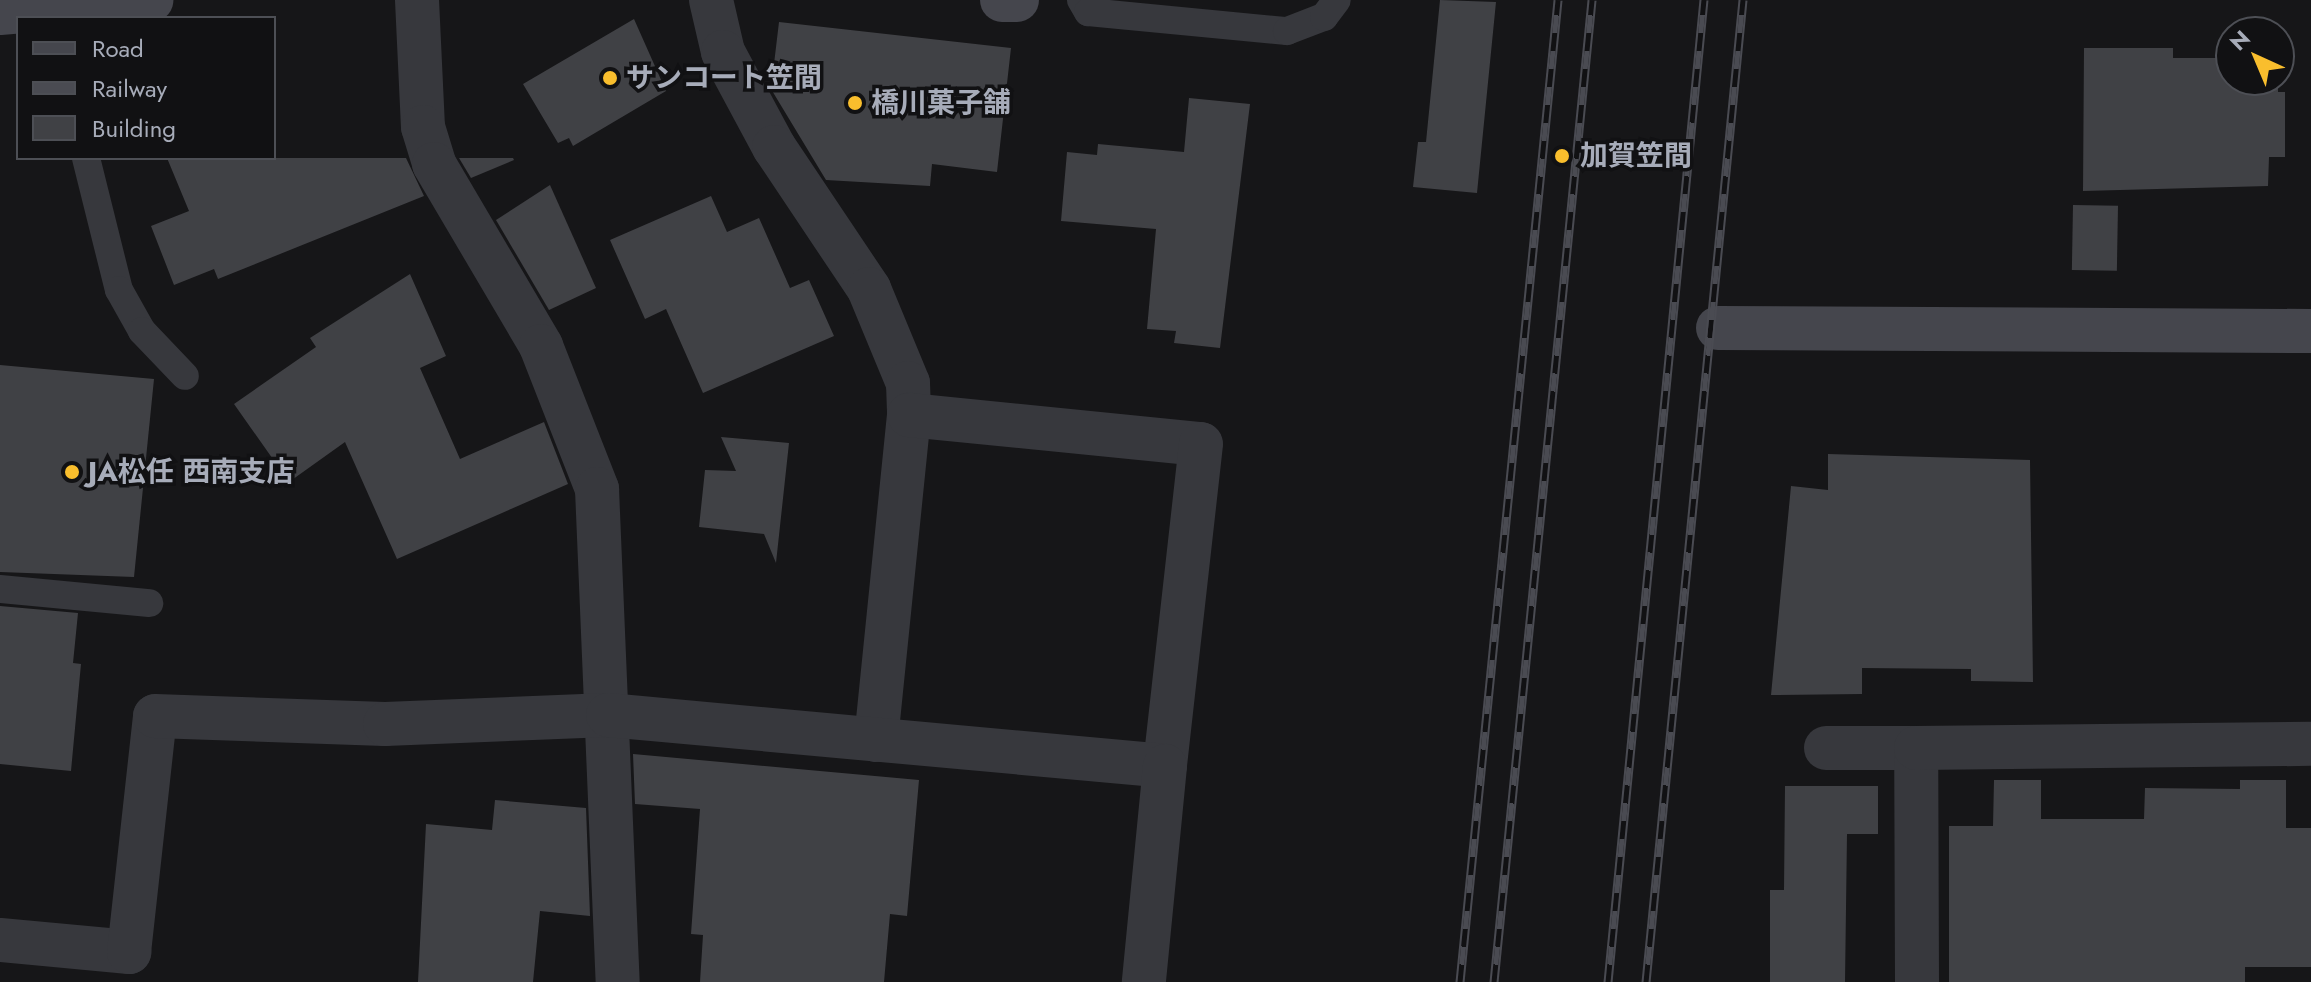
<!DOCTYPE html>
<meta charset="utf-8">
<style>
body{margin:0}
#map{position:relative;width:2311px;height:982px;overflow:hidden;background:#161618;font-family:Jost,"Noto Sans JP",sans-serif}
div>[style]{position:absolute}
.building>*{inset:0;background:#404145;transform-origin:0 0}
.lane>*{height:28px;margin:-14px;padding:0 14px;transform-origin:14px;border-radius:14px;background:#37383d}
.street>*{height:44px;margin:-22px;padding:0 22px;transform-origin:22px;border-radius:22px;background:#37383d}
.secondary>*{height:44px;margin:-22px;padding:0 22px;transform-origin:22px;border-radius:22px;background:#45464d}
.rail>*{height:9px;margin-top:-4.5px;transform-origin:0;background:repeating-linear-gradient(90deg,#111113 0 18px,#4a4b52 0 36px);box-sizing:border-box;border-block:2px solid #4a4b52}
.dots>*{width:22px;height:22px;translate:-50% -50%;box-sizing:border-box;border:4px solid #111113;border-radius:50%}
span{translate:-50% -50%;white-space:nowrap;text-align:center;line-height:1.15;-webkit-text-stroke:7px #111113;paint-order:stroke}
.poi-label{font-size:28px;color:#a7acb9;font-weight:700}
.left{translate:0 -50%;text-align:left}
.legend{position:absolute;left:16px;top:16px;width:260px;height:144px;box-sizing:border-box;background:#111113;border:2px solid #4d4f55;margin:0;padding:10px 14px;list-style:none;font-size:24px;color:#a7acb9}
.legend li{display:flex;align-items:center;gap:16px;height:40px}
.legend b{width:40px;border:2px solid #4d4f55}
.north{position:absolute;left:2215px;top:16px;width:80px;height:80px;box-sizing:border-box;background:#111113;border:2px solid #4d4f55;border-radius:50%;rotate:316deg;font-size:22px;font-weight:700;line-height:32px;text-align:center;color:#a7acb9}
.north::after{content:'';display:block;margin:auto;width:28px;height:36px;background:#f9be2d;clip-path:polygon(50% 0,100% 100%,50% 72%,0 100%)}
</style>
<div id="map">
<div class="building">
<i style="clip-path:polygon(1440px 0,1496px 2px,1477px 193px,1413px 187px,1418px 142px,1426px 142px)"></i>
<i style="clip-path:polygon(634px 19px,666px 91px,573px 146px,569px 138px,558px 143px,523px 84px)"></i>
<i style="clip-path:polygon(779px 22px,1011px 48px,997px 172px,932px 164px,930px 186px,826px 180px,771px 89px)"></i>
<i style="clip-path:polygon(2084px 48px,2173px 48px,2173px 58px,2231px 58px,2231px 80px,2278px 80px,2278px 92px,2285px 92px,2285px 157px,2269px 157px,2268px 186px,2083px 191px)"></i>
<i style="clip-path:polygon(1189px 98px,1250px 104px,1220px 348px,1174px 343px,1176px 331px,1147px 329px,1156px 229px,1061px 221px,1067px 152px,1097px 155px,1098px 144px,1184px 152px)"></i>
<i style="clip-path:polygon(167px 158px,406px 158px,424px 196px,218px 279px,214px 269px,174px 285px,151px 226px,189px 211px)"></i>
<i style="clip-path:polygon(459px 158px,513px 158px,514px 160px,471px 178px)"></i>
<i style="clip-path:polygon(550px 185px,596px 288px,549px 310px,496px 220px)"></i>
<i style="clip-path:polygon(711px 196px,727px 232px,759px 218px,790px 288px,809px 280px,834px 336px,703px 393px,666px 309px,645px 319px,610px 240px)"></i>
<i style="left:2073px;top:205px;width:45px;height:65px;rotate:1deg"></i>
<i style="clip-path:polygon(410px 274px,446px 356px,420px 368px,460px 459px,544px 422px,568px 484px,397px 559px,345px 442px,289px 482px,234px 404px,316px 347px,310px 338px)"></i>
<i style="clip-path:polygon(0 365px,154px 379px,134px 577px,0 572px)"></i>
<i style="clip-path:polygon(721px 437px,789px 443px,776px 563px,764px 534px,699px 527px,705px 470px,736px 471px)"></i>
<i style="clip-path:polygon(1828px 454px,2030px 460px,2033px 682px,1971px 681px,1971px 669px,1862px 668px,1862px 694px,1771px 695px,1791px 486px,1828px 490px)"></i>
<i style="clip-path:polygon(0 606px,78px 613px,73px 663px,81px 664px,71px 771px,0 764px)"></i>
<i style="clip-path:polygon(633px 754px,919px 780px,907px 916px,890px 914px,884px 982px,700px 982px,703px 935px,691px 934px,700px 809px,635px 804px)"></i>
<i style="clip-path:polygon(1994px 780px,2041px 780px,2041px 819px,2144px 819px,2145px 788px,2240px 789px,2240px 780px,2286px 780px,2286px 828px,2311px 828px,2311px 967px,2245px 967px,2245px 982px,1949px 982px,1949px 826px,1993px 826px)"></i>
<i style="clip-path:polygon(1785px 786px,1878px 786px,1878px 834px,1847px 834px,1845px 982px,1770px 982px,1770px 890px,1784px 890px)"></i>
<i style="clip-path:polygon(495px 800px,586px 808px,590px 916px,540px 911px,533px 982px,418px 982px,426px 824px,492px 830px)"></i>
</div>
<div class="lane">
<i style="left:1081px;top:0;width:14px;rotate:60deg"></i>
<i style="left:1088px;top:12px;width:200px;rotate:5.5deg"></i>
<i style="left:1287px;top:31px;width:40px;rotate:-21deg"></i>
<i style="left:1324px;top:17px;width:21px;rotate:-53deg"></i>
<i style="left:86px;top:158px;width:136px;rotate:76deg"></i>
<i style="left:119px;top:290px;width:47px;rotate:60.7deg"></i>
<i style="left:142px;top:331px;width:62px;rotate:46.3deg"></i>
<i style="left:0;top:589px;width:150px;rotate:5.4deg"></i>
</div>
<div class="street">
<i style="left:417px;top:0;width:127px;rotate:87.3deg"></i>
<i style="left:423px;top:127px;width:39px;rotate:73deg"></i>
<i style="left:434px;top:164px;width:211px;rotate:59.5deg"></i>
<i style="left:541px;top:346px;width:154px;rotate:68.6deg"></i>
<i style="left:597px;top:489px;width:493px;rotate:87.6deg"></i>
<i style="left:711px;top:0;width:53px;rotate:77deg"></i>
<i style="left:723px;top:52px;width:108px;rotate:61.8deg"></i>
<i style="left:774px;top:147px;width:171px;rotate:56.2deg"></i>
<i style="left:869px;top:289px;width:102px;rotate:67.5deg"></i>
<i style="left:908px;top:383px;width:32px;rotate:88deg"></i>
<i style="left:876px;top:740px;width:327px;rotate:-84.2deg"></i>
<i style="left:909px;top:415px;width:293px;rotate:5.7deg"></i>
<i style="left:1201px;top:444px;width:324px;rotate:96.4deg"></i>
<i style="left:1826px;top:748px;width:90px"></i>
<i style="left:0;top:940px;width:130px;rotate:5.3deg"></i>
<i style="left:129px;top:952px;width:237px;rotate:-83.7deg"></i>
<i style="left:155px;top:716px;width:230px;rotate:2deg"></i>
<i style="left:385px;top:724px;width:223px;rotate:-2.3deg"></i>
<i style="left:608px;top:715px;width:559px;rotate:5.23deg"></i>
<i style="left:1165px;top:766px;width:217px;rotate:95.6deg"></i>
<i style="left:1917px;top:982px;width:234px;rotate:-90.2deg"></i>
<i style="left:1916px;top:748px;width:395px;rotate:-0.6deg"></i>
</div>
<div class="secondary">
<i style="left:1002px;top:0;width:15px"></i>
<i style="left:0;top:13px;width:152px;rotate:-4.9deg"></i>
<i style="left:1718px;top:328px;width:593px;rotate:0.29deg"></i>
</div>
<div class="rail">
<i style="left:1460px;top:982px;width:987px;rotate:-84.3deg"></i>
<i style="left:1494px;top:982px;width:987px;rotate:-84.3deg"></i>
<i style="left:1608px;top:982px;width:987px;rotate:-84.42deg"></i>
<i style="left:1646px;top:982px;width:987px;rotate:-84.36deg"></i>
</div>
<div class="dots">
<i style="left:610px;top:78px;background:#f9be2d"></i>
<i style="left:855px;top:103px;background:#f9be2d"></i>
<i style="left:1562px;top:156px;background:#f9be2d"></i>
<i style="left:72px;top:472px;background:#f9be2d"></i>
</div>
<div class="poi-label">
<span class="left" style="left:626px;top:78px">サンコート笠間</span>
<span class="left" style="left:871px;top:103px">橋川菓子舗</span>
<span class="left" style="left:1580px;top:156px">加賀笠間</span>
<span class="left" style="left:88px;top:472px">JA松任 西南支店</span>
</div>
<ul class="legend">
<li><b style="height:10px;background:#45464d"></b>Road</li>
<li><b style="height:10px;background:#4a4b52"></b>Railway</li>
<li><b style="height:22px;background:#404145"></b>Building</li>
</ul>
<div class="north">N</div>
</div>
